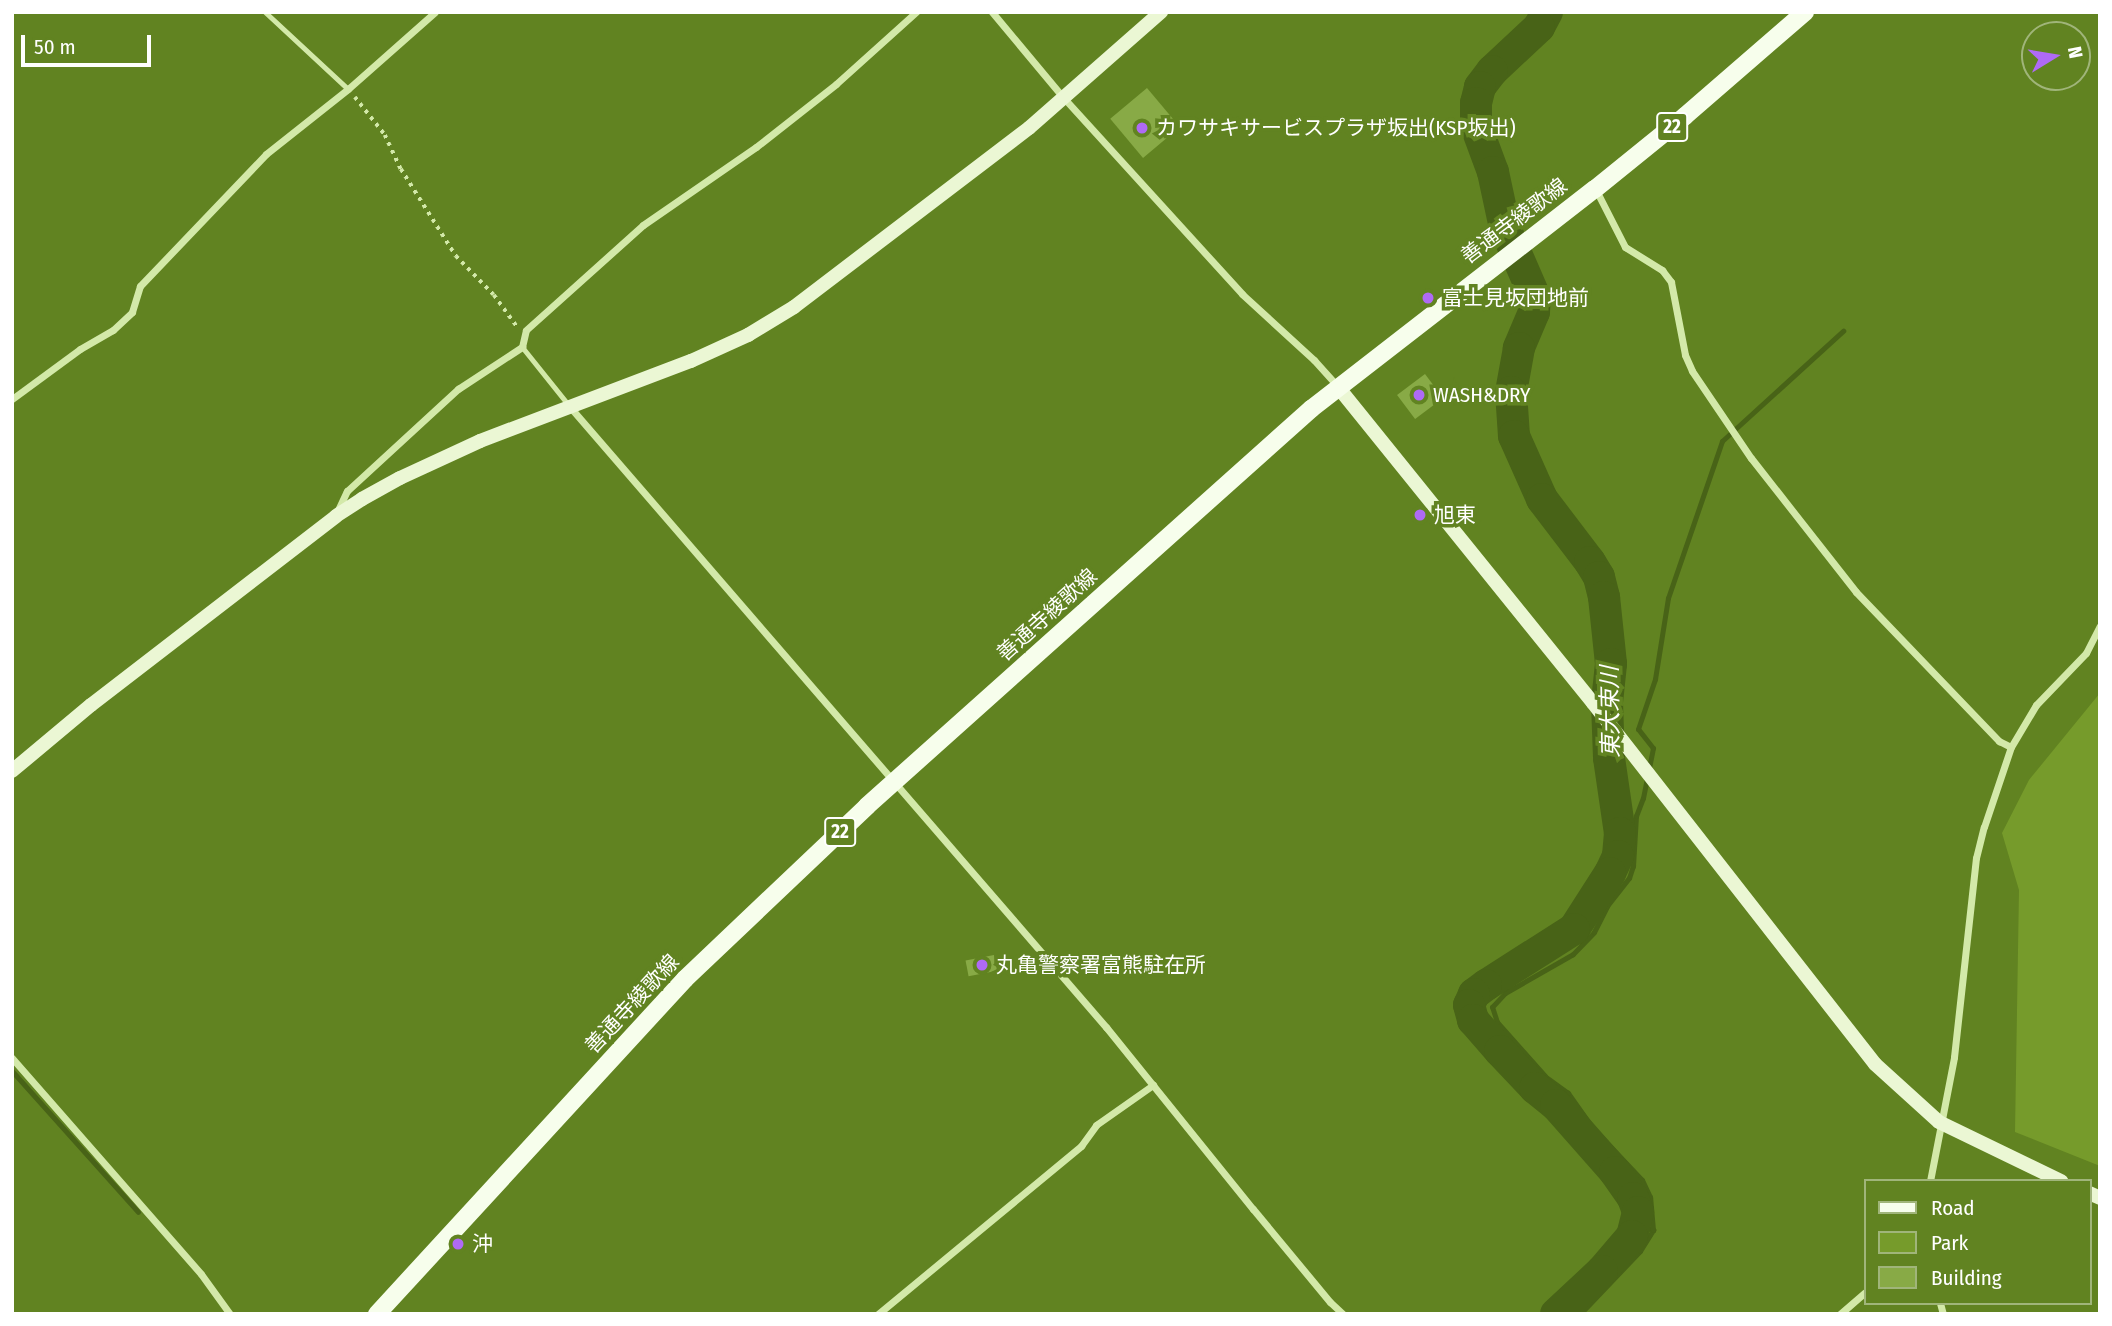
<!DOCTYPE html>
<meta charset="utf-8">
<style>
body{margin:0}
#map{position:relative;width:2112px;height:1326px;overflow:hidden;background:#618321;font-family:"Fira Sans Condensed","Noto Sans JP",sans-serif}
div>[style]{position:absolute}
.green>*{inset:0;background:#769b2b}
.stream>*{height:5px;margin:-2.5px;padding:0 2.5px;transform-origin:2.5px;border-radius:2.5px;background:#486317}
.river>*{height:32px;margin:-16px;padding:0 16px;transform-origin:16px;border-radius:16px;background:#486317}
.building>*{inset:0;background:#88aa46;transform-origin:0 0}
.path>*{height:3.5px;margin-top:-1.75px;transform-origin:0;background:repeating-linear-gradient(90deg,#d3e9a9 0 3.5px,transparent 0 8.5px)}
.lane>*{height:5px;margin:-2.5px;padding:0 2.5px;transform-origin:2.5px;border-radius:2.5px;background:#d3e9a9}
.street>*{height:7px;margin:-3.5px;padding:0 3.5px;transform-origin:3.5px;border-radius:3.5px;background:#d3e9a9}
.secondary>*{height:14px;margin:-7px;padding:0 7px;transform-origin:7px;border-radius:7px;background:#ebf7d4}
.primary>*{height:18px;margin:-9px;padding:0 9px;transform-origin:9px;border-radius:9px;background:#f7feec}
.dots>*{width:19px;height:19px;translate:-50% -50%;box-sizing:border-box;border:4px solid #618321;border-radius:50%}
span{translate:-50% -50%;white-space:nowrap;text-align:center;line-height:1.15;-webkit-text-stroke:7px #618321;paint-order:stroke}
.shield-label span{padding:2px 5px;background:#618321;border:2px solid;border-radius:5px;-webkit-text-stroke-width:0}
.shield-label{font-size:19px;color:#fff;font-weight:700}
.poi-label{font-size:21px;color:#fff}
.left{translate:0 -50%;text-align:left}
.street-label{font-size:21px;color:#fff}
.water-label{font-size:23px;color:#fff;font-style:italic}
.frame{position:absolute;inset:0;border:14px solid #fff;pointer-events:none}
.legend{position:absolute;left:1864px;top:1179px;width:228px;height:126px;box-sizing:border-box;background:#618321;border:2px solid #a0b57a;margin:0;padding:9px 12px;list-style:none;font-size:21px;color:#fff}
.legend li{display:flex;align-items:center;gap:14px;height:35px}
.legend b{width:35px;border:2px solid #a0b57a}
.north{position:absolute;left:2021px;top:21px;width:70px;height:70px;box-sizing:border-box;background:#618321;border:2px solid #a0b57a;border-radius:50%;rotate:79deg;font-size:19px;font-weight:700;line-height:28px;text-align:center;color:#fff}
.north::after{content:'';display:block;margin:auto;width:24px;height:32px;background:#af6af5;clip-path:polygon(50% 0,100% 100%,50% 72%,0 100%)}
.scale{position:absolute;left:21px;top:35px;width:130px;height:32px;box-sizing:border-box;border:4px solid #fff;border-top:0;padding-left:9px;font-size:21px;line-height:24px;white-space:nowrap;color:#fff;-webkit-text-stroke:5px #618321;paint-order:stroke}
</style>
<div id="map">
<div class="green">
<i style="clip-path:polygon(2100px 693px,2100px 1166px,2015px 1132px,2019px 890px,2002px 833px,2029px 780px)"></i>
</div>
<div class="stream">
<i style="left:12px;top:1071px;width:189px;rotate:48.2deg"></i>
<i style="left:1636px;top:1225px;width:18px;rotate:16deg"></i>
<i style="left:1580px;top:1314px;width:87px;rotate:-46.4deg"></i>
<i style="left:1640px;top:1251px;width:25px;rotate:-58deg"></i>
<i style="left:1653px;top:1230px;width:33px;rotate:-95deg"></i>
<i style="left:1650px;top:1197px;width:19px;rotate:-115deg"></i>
<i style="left:1642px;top:1180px;width:73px;rotate:-133.3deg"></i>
<i style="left:1592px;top:1127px;width:42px;rotate:-125.2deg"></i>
<i style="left:1568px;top:1093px;width:29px;rotate:-144deg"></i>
<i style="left:1545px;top:1076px;width:72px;rotate:-131.6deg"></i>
<i style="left:1497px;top:1022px;width:16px;rotate:-108deg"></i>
<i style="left:1492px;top:1007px;width:19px;rotate:-47deg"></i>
<i style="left:1505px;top:993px;width:78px;rotate:-29.8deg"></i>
<i style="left:1573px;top:954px;width:30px;rotate:-46deg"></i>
<i style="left:1594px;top:932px;width:29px;rotate:-63deg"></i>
<i style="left:1607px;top:906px;width:36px;rotate:-52deg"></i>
<i style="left:1629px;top:878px;width:13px;rotate:-72deg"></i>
<i style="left:1633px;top:866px;width:50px;rotate:-86.6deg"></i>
<i style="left:1636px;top:816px;width:19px;rotate:-69deg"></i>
<i style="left:1643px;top:798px;width:51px;rotate:-78.7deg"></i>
<i style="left:1653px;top:748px;width:24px;rotate:-128deg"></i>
<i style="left:1638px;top:729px;width:53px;rotate:-71.2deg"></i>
<i style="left:1655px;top:679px;width:82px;rotate:-80.9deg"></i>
<i style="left:1668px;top:598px;width:166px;rotate:-71deg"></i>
<i style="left:1722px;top:441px;width:164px;rotate:-42.3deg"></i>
</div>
<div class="river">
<i style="left:1547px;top:12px;width:17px;rotate:118deg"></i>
<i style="left:1539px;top:27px;width:64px;rotate:136.9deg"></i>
<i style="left:1492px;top:71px;width:20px;rotate:127deg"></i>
<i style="left:1480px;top:87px;width:16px;rotate:104deg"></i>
<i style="left:1476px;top:103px;width:23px;rotate:90deg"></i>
<i style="left:1476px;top:126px;width:49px;rotate:69.7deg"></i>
<i style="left:1493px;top:172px;width:57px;rotate:77.9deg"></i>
<i style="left:1505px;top:228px;width:75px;rotate:66.5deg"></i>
<i style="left:1535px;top:297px;width:15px;rotate:94deg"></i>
<i style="left:1534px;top:312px;width:39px;rotate:113deg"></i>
<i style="left:1519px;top:348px;width:45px;rotate:100.3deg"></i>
<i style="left:1511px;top:392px;width:44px;rotate:86.1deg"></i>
<i style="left:1514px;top:436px;width:69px;rotate:66deg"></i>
<i style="left:1542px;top:499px;width:79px;rotate:52.7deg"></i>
<i style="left:1590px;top:562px;width:17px;rotate:59deg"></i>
<i style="left:1599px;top:577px;width:21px;rotate:76deg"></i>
<i style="left:1604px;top:597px;width:67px;rotate:84deg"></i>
<i style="left:1611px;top:664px;width:39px;rotate:96deg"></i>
<i style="left:1607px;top:703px;width:55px;rotate:87.9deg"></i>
<i style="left:1609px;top:758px;width:76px;rotate:81.7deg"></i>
<i style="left:1620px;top:833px;width:23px;rotate:95deg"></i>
<i style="left:1618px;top:856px;width:19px;rotate:115deg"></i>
<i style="left:1610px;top:873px;width:67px;rotate:122.7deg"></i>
<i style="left:1574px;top:929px;width:104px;rotate:147.5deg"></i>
<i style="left:1486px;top:985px;width:15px;rotate:143deg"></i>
<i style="left:1474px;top:994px;width:12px;rotate:114deg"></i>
<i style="left:1469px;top:1005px;width:16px;rotate:75deg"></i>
<i style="left:1473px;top:1020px;width:41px;rotate:48.9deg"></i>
<i style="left:1500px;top:1051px;width:51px;rotate:46.6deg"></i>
<i style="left:1535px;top:1088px;width:27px;rotate:39deg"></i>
<i style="left:1556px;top:1105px;width:89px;rotate:48.6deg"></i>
<i style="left:1615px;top:1172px;width:32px;rotate:55deg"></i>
<i style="left:1633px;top:1198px;width:15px;rotate:70deg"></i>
<i style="left:1638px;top:1212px;width:25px;rotate:104deg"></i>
<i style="left:1632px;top:1236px;width:46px;rotate:130.6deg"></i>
<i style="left:1602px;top:1271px;width:63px;rotate:136.9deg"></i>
</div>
<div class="building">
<i style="left:1147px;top:88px;width:51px;height:48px;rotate:50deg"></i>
<i style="left:1425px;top:374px;width:30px;height:35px;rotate:53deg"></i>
<i style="left:994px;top:955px;width:16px;height:29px;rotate:79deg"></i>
</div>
<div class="path">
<i style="left:355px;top:97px;width:48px;rotate:51.7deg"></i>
<i style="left:385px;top:135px;width:38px;rotate:65deg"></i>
<i style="left:401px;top:169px;width:103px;rotate:57.7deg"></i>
<i style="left:456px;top:256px;width:54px;rotate:45.7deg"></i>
<i style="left:494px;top:295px;width:39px;rotate:54deg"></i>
</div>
<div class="lane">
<i style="left:265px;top:12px;width:113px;rotate:42.9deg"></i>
<i style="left:522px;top:347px;width:77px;rotate:51.3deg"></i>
</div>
<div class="street">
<i style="left:992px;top:12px;width:109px;rotate:50.2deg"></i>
<i style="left:1062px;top:96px;width:268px;rotate:47.7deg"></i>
<i style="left:1242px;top:294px;width:98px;rotate:42.5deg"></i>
<i style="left:1314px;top:360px;width:36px;rotate:48deg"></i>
<i style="left:1596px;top:190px;width:64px;rotate:63deg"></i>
<i style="left:1625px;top:247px;width:44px;rotate:31.9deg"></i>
<i style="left:1662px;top:270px;width:15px;rotate:53deg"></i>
<i style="left:1671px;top:282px;width:74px;rotate:79.1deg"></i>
<i style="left:1685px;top:355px;width:17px;rotate:66deg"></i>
<i style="left:1692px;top:371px;width:105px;rotate:55.9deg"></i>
<i style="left:1751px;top:458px;width:170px;rotate:51.9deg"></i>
<i style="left:1856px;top:592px;width:207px;rotate:46.2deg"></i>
<i style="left:1999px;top:741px;width:13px;rotate:27deg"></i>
<i style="left:12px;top:399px;width:84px;rotate:-36.3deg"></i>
<i style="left:80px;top:349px;width:38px;rotate:-30deg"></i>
<i style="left:113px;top:330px;width:26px;rotate:-43deg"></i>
<i style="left:132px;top:312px;width:27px;rotate:-73deg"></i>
<i style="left:140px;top:286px;width:182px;rotate:-46.3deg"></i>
<i style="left:266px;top:154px;width:105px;rotate:-38.4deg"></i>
<i style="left:348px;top:89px;width:116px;rotate:-41.5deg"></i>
<i style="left:570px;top:407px;width:820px;rotate:49.16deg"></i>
<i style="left:1106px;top:1027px;width:234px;rotate:51.1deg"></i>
<i style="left:1253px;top:1209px;width:121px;rotate:50.4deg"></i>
<i style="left:1330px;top:1302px;width:18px;rotate:43deg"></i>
<i style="left:338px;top:510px;width:21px;rotate:-65deg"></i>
<i style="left:347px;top:491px;width:151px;rotate:-42.6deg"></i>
<i style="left:458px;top:389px;width:77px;rotate:-33.3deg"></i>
<i style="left:522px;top:347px;width:17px;rotate:-77deg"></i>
<i style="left:526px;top:330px;width:157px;rotate:-41.9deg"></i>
<i style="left:643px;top:225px;width:137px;rotate:-34.6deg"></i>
<i style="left:756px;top:147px;width:102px;rotate:-38.2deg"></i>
<i style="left:836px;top:84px;width:108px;rotate:-42deg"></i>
<i style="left:12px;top:1058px;width:287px;rotate:48.8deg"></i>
<i style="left:201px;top:1274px;width:49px;rotate:54.1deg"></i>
<i style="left:1930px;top:1181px;width:126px;rotate:-79deg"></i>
<i style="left:1954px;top:1057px;width:200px;rotate:-83.7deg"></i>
<i style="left:1976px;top:858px;width:32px;rotate:-76deg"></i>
<i style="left:1984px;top:827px;width:84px;rotate:-71.4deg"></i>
<i style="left:2011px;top:747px;width:49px;rotate:-59.2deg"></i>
<i style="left:2036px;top:705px;width:72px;rotate:-46.1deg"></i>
<i style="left:2086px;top:653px;width:30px;rotate:-63deg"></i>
<i style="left:1940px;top:1303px;width:11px;rotate:75deg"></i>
<i style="left:878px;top:1314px;width:264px;rotate:-39.6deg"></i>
<i style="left:1081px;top:1146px;width:26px;rotate:-54deg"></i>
<i style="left:1096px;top:1125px;width:70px;rotate:-35.1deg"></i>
<i style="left:1840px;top:1314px;width:33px;rotate:-41deg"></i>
</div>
<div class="secondary">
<i style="left:1338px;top:387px;width:406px;rotate:51.1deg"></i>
<i style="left:1593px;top:703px;width:458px;rotate:52deg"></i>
<i style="left:1875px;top:1064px;width:86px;rotate:42.2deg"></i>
<i style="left:1939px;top:1122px;width:136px;rotate:25.8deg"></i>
<i style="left:12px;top:771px;width:103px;rotate:-39.9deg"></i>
<i style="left:91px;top:705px;width:309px;rotate:-37.6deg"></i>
<i style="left:336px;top:516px;width:31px;rotate:-33deg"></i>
<i style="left:362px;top:499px;width:43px;rotate:-28.9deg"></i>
<i style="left:400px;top:478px;width:88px;rotate:-24.8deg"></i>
<i style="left:480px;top:441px;width:226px;rotate:-20.8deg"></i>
<i style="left:691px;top:361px;width:63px;rotate:-24.5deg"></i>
<i style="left:748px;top:335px;width:54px;rotate:-31.3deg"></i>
<i style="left:794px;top:307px;width:295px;rotate:-37.3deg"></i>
<i style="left:1029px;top:128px;width:176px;rotate:-41.3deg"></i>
<i style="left:2089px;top:1193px;width:12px;rotate:24deg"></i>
</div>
<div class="primary">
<i style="left:377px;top:1314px;width:455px;rotate:-47.4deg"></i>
<i style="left:685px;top:979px;width:251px;rotate:-43.5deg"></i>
<i style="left:867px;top:806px;width:596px;rotate:-41.8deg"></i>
<i style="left:1311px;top:409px;width:359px;rotate:-37.8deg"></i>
<i style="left:1595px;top:189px;width:116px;rotate:-39deg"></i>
<i style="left:1685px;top:116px;width:159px;rotate:-40.9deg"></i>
</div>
<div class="dots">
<i style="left:1142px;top:128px;background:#af6af5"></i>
<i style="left:1428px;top:298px;background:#af6af5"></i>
<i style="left:1419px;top:395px;background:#af6af5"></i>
<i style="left:1420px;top:515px;background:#af6af5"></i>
<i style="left:982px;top:965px;background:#af6af5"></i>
<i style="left:458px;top:1244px;background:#af6af5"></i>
</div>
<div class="shield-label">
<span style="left:1672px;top:127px">22</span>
<span style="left:840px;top:832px">22</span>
</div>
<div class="poi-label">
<span class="left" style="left:1156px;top:128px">カワサキサービスプラザ坂出(KSP坂出)</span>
<span class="left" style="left:1442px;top:298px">富士見坂団地前</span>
<span class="left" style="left:1433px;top:395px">WASH&amp;DRY</span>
<span class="left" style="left:1434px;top:515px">旭東</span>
<span class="left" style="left:996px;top:965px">丸亀警察署富熊駐在所</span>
<span class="left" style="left:472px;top:1244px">沖</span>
</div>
<div class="street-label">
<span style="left:1514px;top:221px;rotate:-37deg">善通寺綾歌線</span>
<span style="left:1047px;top:615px;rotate:-42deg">善通寺綾歌線</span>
<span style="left:632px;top:1004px;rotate:-47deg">善通寺綾歌線</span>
</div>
<div class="water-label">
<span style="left:1610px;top:712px;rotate:-91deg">東大束川</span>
</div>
<div class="frame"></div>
<ul class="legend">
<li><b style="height:9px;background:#f7feec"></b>Road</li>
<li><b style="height:19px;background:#769b2b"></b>Park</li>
<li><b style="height:19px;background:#88aa46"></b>Building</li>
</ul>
<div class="north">N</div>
<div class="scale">50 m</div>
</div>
